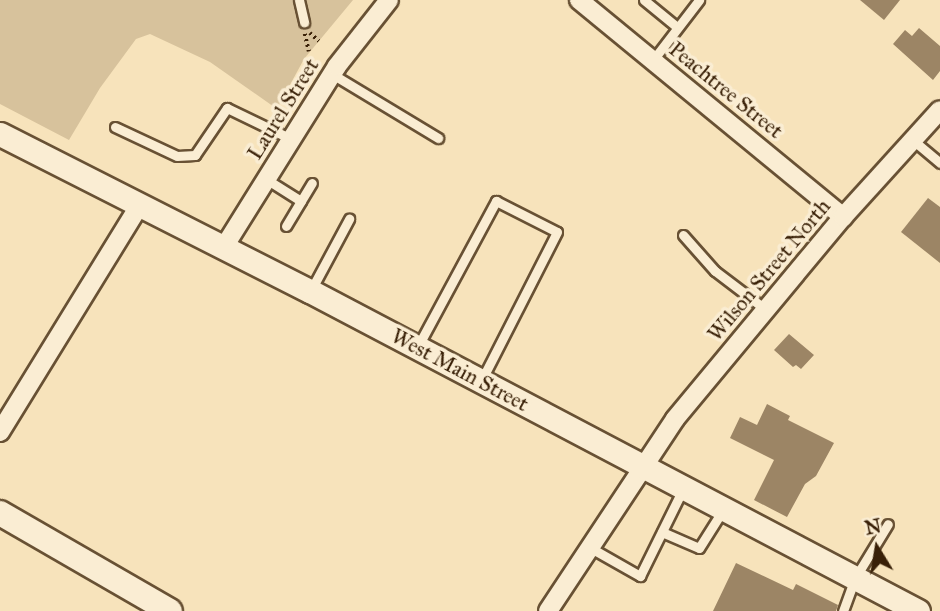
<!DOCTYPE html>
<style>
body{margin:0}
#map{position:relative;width:940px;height:611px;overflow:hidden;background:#f7e3bb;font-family:"IM FELL Great Primer",serif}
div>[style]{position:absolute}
.green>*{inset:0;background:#d7c29c}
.building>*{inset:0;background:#9c8565}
.path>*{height:3.5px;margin-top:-1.75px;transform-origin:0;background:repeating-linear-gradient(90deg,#392007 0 2px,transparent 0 5.5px)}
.roads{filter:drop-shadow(2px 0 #685134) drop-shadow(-2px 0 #685134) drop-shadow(0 2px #685134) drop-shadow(0 -2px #685134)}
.service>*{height:9px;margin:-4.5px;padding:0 4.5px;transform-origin:4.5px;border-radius:4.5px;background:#faedd3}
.minor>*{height:18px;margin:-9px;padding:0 9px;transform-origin:9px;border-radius:9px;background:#faedd3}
.tertiary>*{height:23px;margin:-11.5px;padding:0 11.5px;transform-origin:11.5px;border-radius:11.5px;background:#faedd3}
.secondary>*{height:24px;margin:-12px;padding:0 12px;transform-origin:12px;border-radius:12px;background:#faedd3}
span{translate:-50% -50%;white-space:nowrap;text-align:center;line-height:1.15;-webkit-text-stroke:7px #faedd3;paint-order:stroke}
.street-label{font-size:21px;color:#392007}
.north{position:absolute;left:842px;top:513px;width:70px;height:70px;-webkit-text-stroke:5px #faedd3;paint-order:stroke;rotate:349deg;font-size:19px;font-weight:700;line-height:28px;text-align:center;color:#392007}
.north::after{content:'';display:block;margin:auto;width:24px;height:32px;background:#392007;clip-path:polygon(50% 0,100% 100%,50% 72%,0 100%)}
</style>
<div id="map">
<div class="green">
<i style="clip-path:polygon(0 0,353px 0,304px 59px,277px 109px,210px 62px,150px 34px,136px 39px,100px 88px,69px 140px,0 104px)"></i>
</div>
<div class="building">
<i style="clip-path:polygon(860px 0,900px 0,884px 20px)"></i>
<i style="clip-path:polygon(919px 28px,940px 46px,940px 71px,933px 80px,893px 44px,905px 30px,912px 36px)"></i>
<i style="clip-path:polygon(928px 198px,940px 207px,940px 263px,901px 232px)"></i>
<i style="clip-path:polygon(789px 334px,814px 355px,801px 369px,796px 365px,793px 367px,774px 350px)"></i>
<i style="clip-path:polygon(767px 404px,790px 416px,788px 420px,834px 443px,816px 476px,805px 484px,787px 517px,754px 500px,774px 460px,730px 438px,740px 417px,757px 425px)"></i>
<i style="clip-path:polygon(736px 563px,793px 590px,796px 584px,838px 605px,836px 611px,713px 611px)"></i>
</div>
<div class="path">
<i style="left:310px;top:33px;width:12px;rotate:42deg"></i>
<i style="left:305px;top:34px;width:18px;rotate:77deg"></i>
</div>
<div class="roads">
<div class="service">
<i style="left:299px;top:0;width:23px;rotate:77deg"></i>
<i style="left:644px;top:0;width:43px;rotate:39.3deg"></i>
<i style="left:653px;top:60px;width:76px;rotate:-52.5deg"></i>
<i style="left:332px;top:74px;width:124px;rotate:31.1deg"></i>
<i style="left:115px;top:127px;width:68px;rotate:25.1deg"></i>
<i style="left:177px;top:156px;width:18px;rotate:-3deg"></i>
<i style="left:195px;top:155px;width:57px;rotate:-55.8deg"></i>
<i style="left:227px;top:108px;width:71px;rotate:25.8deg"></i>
<i style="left:914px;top:141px;width:34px;rotate:40deg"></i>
<i style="left:266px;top:179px;width:41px;rotate:32.2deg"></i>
<i style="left:301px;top:201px;width:21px;rotate:-59deg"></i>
<i style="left:286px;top:226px;width:29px;rotate:-59deg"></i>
<i style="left:683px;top:235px;width:48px;rotate:48.4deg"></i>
<i style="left:715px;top:271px;width:63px;rotate:37.2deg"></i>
<i style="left:311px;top:290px;width:81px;rotate:-61.8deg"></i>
<i style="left:418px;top:346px;width:165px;rotate:-61.7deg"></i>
<i style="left:496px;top:201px;width:68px;rotate:26.9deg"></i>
<i style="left:557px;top:232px;width:165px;rotate:117deg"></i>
<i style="left:662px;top:532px;width:40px;rotate:23.4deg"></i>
<i style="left:699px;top:548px;width:45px;rotate:-57.7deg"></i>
<i style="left:589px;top:547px;width:59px;rotate:29.6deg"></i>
<i style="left:640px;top:576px;width:97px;rotate:-63.7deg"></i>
<i style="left:843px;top:611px;width:35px;rotate:-70deg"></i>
<i style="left:855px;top:578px;width:63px;rotate:-58.6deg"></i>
</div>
<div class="minor">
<i style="left:579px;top:0;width:342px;rotate:39.4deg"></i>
<i style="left:224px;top:247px;width:213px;rotate:-58deg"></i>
<i style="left:337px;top:66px;width:84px;rotate:-51.8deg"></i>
<i style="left:0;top:432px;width:268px;rotate:-58.4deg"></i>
<i style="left:548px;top:611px;width:230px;rotate:-56.5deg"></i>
<i style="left:675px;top:419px;width:263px;rotate:-50.3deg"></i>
<i style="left:843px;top:217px;width:144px;rotate:-47.8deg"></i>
</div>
<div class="tertiary">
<i style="left:0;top:134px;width:347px;rotate:26.9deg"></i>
<i style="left:310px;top:291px;width:687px;rotate:27.76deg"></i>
</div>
<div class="secondary">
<i style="left:0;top:513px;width:196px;rotate:30deg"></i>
</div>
</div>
<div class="street-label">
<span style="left:726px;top:90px;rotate:39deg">Peachtree Street</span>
<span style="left:283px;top:109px;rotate:-58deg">Laurel Street</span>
<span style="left:769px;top:270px;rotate:-50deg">Wilson Street North</span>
<span style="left:460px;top:370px;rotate:28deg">West Main Street</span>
</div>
<div class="north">N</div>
</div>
